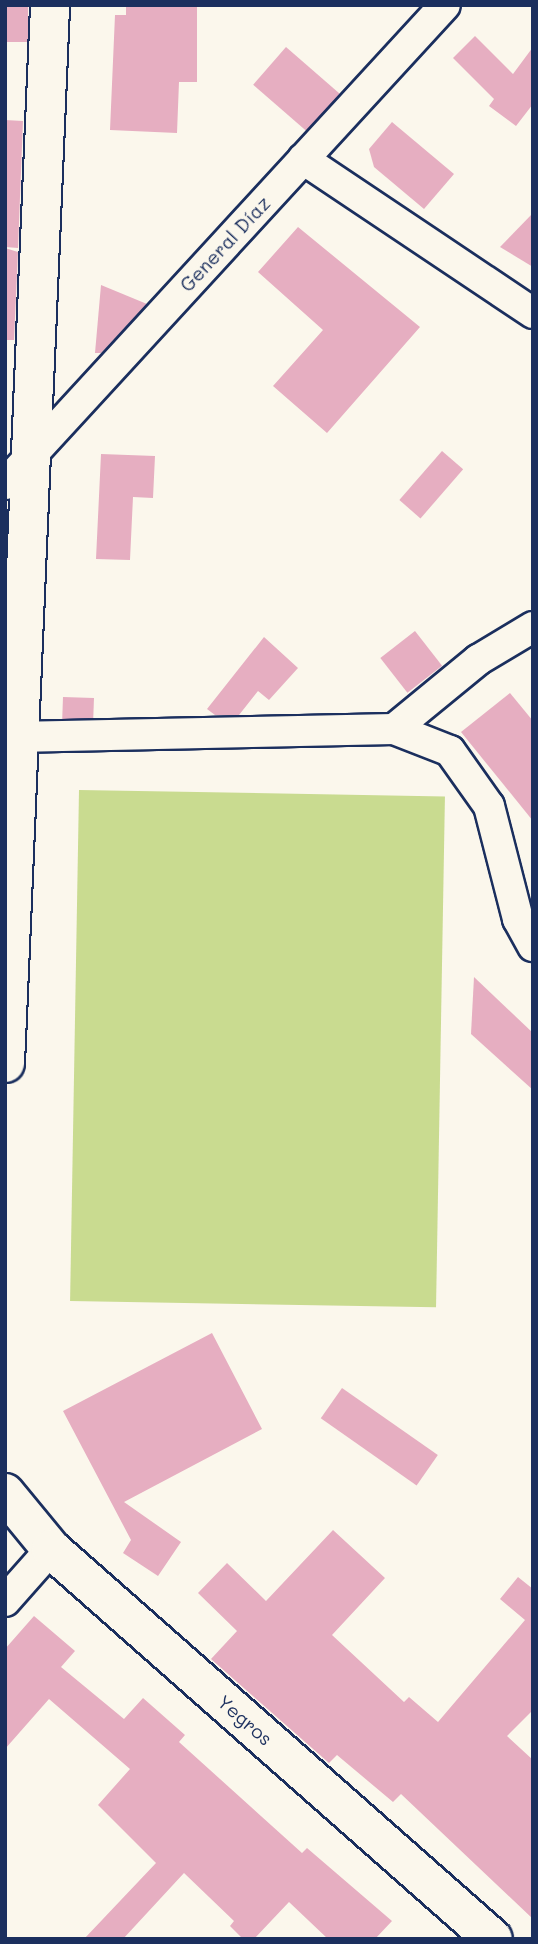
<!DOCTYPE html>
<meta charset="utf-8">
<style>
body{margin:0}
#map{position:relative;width:538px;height:1944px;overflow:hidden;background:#fbf7ec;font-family:Mali,sans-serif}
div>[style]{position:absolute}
.green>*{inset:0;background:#c9db90;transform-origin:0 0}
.building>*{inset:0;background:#e6aec1;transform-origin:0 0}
.roads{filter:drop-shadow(2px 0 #1b2f5e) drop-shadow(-2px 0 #1b2f5e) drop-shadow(0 2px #1b2f5e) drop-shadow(0 -2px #1b2f5e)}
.minor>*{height:30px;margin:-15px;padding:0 15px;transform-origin:15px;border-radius:15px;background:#fbf7ec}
.tertiary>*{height:38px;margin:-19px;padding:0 19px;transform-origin:19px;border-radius:19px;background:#fbf7ec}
span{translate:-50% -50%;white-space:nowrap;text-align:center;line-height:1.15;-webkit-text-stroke:7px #fbf7ec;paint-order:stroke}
.street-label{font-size:19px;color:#1b2f5e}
.frame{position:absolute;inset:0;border:7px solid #1b2f5e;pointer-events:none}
</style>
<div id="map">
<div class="green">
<i style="left:79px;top:790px;width:366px;height:511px;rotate:1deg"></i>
</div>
<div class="building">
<i style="left:5px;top:5px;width:23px;height:37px"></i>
<i style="clip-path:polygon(126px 5px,197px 5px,197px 82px,179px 82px,177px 133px,110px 130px,115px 15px,126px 15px)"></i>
<i style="clip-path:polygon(475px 36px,513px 74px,533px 47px,533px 104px,516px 126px,489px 106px,494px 99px,453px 58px)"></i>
<i style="left:286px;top:47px;width:72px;height:50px;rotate:41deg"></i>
<i style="clip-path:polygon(5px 120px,23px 121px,18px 248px,5px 247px)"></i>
<i style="clip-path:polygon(392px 122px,454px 174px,424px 209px,374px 167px,369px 149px)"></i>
<i style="clip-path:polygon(533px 213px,533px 267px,500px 247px)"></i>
<i style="clip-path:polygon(298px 227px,420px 327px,327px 433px,273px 386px,323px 330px,258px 272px)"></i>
<i style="clip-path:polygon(5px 248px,18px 252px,14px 340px,5px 340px)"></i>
<i style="clip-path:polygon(101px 285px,147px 304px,101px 353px,95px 353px)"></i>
<i style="left:442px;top:451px;width:28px;height:65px;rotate:41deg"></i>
<i style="clip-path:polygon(101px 454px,155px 456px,153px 498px,133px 497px,130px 560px,96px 559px)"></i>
<i style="left:415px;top:631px;width:44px;height:44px;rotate:52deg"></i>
<i style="clip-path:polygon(264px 637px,298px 668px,269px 700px,258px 691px,239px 715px,215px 715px,207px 709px)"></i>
<i style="clip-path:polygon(510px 693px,533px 721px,533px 821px,461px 732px)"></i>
<i style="left:63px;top:697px;width:31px;height:22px;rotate:2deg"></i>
<i style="clip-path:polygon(474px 977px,533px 1033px,533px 1090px,471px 1034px)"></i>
<i style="clip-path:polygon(212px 1333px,262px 1429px,124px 1502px,181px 1542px,158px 1576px,123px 1553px,131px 1540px,63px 1411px)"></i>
<i style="left:342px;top:1388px;width:117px;height:37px;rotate:35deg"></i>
<i style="clip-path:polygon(333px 1530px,385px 1578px,332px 1635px,404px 1702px,409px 1697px,438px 1722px,525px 1620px,500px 1599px,518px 1577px,533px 1589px,533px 1710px,507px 1736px,533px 1760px,533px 1919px,401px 1794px,393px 1802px,337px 1755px,329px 1763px,211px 1659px,237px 1631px,198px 1593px,227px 1563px,266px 1601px)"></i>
<i style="clip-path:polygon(34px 1616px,75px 1651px,61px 1667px,124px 1719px,143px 1698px,185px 1735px,179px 1742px,302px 1853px,307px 1848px,392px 1921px,375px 1939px,328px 1939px,289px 1902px,254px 1939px,243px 1939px,230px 1926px,234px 1921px,184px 1873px,123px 1939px,84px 1939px,156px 1863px,98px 1805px,130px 1769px,49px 1699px,5px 1749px,5px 1649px)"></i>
</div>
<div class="roads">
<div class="minor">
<i style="left:303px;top:159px;width:277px;rotate:33.8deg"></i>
<i style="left:5px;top:484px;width:650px;rotate:-47.43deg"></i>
<i style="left:394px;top:729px;width:109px;rotate:-39.4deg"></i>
<i style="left:478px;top:660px;width:64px;rotate:-31deg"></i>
<i style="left:15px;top:737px;width:379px;rotate:-1.2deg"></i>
<i style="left:394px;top:729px;width:60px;rotate:21.4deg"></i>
<i style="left:450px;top:751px;width:67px;rotate:54.7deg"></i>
<i style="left:489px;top:806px;width:117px;rotate:75.6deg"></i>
<i style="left:518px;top:919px;width:31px;rotate:61deg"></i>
<i style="left:5px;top:1601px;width:69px;rotate:-48.5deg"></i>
</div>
<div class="tertiary">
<i style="left:5px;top:1063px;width:1059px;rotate:-87.56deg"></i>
<i style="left:5px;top:1493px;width:72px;rotate:50.6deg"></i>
<i style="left:51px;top:1549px;width:589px;rotate:41.42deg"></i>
</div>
</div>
<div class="street-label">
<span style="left:225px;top:244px;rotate:-47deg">General Díaz</span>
<span style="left:245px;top:1720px;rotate:41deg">Yegros</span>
</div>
<div class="frame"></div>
</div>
